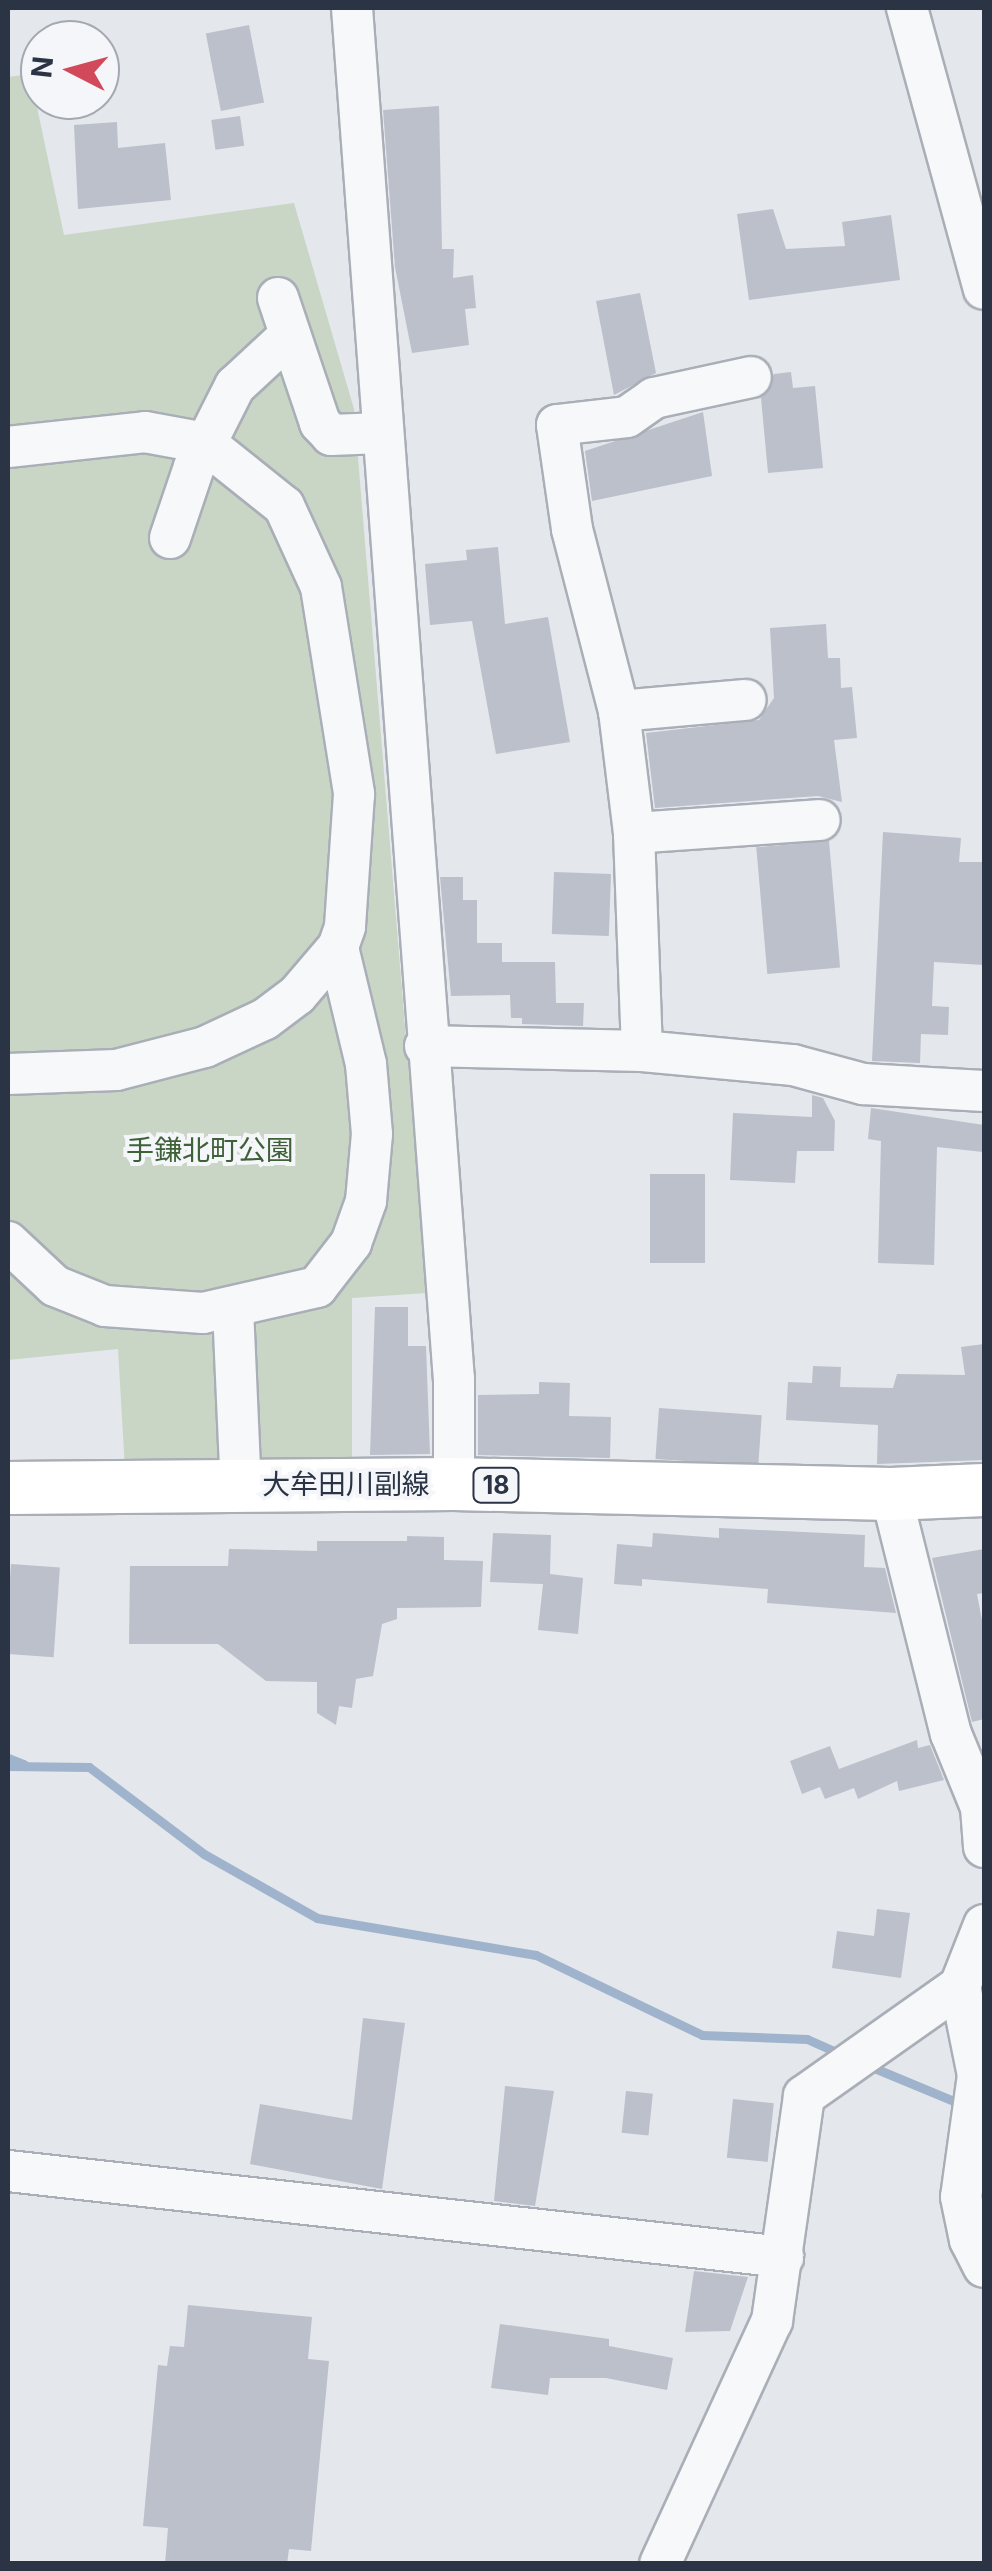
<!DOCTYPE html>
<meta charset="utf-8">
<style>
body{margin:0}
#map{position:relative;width:992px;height:2571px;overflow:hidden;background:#e4e7ec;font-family:Inter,"Noto Sans JP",sans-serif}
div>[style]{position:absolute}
.green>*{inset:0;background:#c9d6c5}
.stream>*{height:9px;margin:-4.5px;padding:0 4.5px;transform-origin:4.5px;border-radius:4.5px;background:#9fb4cc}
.building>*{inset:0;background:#bbc0ca;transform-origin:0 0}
.roads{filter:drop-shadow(2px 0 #a9aeb7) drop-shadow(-2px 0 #a9aeb7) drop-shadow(0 2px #a9aeb7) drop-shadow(0 -2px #a9aeb7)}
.minor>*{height:40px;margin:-20px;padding:0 20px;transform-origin:20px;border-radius:20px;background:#f7f8fa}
.major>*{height:52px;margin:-26px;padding:0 26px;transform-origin:26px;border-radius:26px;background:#fff}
span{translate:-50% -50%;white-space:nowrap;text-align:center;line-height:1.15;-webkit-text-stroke:8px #f4f6f9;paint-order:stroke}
.shield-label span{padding:2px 8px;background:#f4f6f9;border:2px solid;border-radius:8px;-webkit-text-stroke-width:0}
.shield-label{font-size:25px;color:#2b3445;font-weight:700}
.park-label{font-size:28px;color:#3f6138}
.street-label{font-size:28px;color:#2b3445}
.frame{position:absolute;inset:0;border:10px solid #2b3445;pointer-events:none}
.north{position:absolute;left:20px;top:20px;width:100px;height:100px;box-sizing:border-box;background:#f4f6f9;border:2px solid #a4a8b1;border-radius:50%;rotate:276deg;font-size:28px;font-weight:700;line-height:40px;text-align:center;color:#2b3445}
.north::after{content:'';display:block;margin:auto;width:35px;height:45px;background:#d1495b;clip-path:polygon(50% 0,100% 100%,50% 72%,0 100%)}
</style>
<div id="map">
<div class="green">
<i style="clip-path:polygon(30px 74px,64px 235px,294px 203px,354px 409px,427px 1293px,352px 1298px,352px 1466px,125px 1470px,118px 1349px,8px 1360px,8px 77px)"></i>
</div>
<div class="stream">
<i style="left:8px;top:1758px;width:17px;rotate:21deg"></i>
<i style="left:8px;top:1766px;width:81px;rotate:0.7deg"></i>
<i style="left:89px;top:1767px;width:144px;rotate:37.1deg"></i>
<i style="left:204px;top:1854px;width:130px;rotate:29.5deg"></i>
<i style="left:317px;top:1918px;width:222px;rotate:9.6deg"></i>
<i style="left:536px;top:1955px;width:184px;rotate:25.7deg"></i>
<i style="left:702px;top:2035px;width:105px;rotate:2.2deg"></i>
<i style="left:807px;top:2039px;width:39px;rotate:24deg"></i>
<i style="left:867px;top:2065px;width:104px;rotate:22.6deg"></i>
</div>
<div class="building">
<i style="left:249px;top:25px;width:79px;height:44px;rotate:79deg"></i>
<i style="clip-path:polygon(439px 106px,442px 249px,454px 249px,453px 278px,473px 275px,476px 308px,465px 309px,469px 345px,412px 353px,395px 267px,383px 110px)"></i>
<i style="left:240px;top:116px;width:30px;height:29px;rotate:82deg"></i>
<i style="clip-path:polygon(117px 122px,118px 148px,165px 143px,171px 200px,78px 209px,74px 125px)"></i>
<i style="clip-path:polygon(773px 209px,786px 249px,845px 246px,842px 222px,891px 215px,900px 280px,749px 300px,737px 214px)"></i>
<i style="clip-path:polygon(640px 293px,656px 373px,614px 395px,596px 301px)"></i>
<i style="clip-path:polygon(791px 372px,793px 388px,815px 386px,823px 468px,768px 473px,761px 398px,774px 374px)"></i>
<i style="clip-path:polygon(703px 412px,712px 476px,592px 501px,585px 451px)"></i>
<i style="clip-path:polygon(498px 547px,505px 624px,548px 617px,570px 742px,496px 754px,472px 621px,430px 625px,425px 564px,467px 560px,466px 550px)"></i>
<i style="clip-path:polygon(826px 624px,828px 658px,840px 658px,841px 688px,852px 687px,857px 738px,834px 740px,842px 802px,818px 796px,655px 808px,646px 733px,759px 720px,774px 698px,770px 628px)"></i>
<i style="clip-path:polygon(883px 832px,961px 838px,959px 862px,984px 862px,984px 965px,934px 962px,932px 1006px,949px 1007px,948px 1035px,921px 1034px,920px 1063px,872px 1061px)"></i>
<i style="left:829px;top:841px;width:127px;height:73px;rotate:85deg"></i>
<i style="left:554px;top:872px;width:57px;height:62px;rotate:2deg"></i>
<i style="clip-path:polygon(440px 877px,463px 877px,463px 900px,477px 900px,477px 943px,502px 943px,502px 962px,555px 962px,556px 1003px,584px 1003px,583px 1026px,522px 1024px,522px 1018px,511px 1018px,510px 995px,451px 996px)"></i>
<i style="clip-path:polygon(812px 1095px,823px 1098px,835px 1121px,834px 1151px,797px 1151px,795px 1183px,730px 1180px,733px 1113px,812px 1117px)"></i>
<i style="clip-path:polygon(871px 1108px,984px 1125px,983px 1152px,937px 1147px,934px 1265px,878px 1263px,881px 1141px,868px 1139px)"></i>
<i style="left:650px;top:1174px;width:55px;height:89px"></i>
<i style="clip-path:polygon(375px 1307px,408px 1307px,408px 1346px,426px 1346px,430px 1454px,370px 1455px)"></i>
<i style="clip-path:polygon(984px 1344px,984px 1460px,877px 1464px,878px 1425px,786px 1420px,788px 1382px,812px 1383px,813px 1366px,841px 1367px,840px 1387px,893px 1388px,897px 1374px,965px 1375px,961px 1347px)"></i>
<i style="clip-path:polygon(539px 1382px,570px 1383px,569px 1416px,611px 1417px,610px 1458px,478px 1455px,478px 1395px,539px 1394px)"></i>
<i style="left:659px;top:1408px;width:103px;height:51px;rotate:4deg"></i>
<i style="clip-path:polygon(719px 1528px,865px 1535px,864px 1567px,885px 1568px,896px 1613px,767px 1603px,768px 1589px,642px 1579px,642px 1586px,614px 1584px,617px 1544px,652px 1547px,653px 1533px,719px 1538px)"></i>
<i style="clip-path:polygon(493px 1533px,551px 1535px,550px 1574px,583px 1578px,578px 1634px,538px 1630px,543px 1584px,490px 1582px)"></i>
<i style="clip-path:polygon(407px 1536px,444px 1537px,444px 1560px,483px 1561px,481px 1607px,397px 1608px,397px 1619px,382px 1624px,373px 1676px,356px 1679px,352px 1708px,339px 1706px,336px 1725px,317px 1713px,317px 1682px,266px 1681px,218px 1644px,129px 1644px,130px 1566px,228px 1566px,229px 1549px,317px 1551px,317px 1541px,407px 1541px)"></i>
<i style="clip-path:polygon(984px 1549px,984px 1593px,977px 1594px,984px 1631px,984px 1719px,972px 1722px,932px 1558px)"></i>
<i style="left:11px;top:1564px;width:49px;height:90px;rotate:4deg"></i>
<i style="clip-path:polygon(917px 1740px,918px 1748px,930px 1745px,944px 1780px,899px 1791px,897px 1781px,858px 1799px,854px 1788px,825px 1799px,820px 1787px,802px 1794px,790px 1761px,830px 1746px,839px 1769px)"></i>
<i style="clip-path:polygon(877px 1909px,910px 1913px,901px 1978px,832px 1968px,837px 1931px,874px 1936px)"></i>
<i style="clip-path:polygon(363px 2018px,405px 2023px,382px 2189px,250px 2164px,260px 2104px,352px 2120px)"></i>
<i style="clip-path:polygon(505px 2086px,554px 2091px,535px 2206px,494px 2201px)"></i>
<i style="left:626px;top:2091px;width:27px;height:42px;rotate:6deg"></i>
<i style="left:733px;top:2099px;width:41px;height:59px;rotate:6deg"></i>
<i style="clip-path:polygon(694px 2271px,748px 2277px,730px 2331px,685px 2332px)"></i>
<i style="clip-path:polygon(188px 2305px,312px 2317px,308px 2359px,329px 2361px,311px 2551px,289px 2549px,287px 2564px,165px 2564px,168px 2528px,143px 2526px,158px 2365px,167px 2366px,170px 2346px,184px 2347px)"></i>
<i style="clip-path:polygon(500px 2324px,609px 2339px,609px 2346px,673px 2358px,667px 2390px,606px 2378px,550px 2378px,548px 2395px,491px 2388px)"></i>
</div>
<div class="roads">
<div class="minor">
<i style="left:352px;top:8px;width:1375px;rotate:85.75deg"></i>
<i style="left:454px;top:1379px;width:105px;rotate:90deg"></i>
<i style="left:907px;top:8px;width:291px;rotate:74.7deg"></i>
<i style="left:278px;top:298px;width:132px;rotate:71.4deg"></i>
<i style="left:320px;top:423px;width:16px;rotate:47deg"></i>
<i style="left:331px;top:435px;width:51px;rotate:-2.2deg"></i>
<i style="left:8px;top:447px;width:138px;rotate:-6.2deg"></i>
<i style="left:145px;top:432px;width:61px;rotate:10.4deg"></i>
<i style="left:205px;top:443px;width:101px;rotate:38.6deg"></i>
<i style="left:284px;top:506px;width:89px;rotate:65.4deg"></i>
<i style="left:321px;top:587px;width:210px;rotate:80.9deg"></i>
<i style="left:354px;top:794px;width:133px;rotate:93.9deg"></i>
<i style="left:345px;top:927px;width:21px;rotate:109deg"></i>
<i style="left:338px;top:947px;width:63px;rotate:130.5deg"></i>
<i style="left:297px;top:995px;width:40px;rotate:143deg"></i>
<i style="left:265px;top:1019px;width:66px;rotate:155deg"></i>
<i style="left:205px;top:1047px;width:92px;rotate:165.5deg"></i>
<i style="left:116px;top:1070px;width:108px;rotate:177.9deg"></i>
<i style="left:170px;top:538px;width:75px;rotate:-71.3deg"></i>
<i style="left:194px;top:467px;width:91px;rotate:-63.2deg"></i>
<i style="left:235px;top:386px;width:75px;rotate:-42.8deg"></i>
<i style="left:619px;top:711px;width:127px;rotate:-5deg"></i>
<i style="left:634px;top:833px;width:186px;rotate:-4deg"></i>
<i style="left:425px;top:1046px;width:217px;rotate:1.3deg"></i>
<i style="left:642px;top:1051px;width:152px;rotate:5.3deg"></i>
<i style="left:793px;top:1065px;width:73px;rotate:15.2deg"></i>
<i style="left:863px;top:1084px;width:121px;rotate:3.3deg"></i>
<i style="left:642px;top:1051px;width:218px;rotate:-92.1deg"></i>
<i style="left:634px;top:833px;width:123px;rotate:-97deg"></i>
<i style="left:619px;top:711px;width:188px;rotate:-104.5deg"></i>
<i style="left:572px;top:529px;width:105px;rotate:-98.2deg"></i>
<i style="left:557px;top:425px;width:70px;rotate:-6.5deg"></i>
<i style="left:627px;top:417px;width:33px;rotate:-35deg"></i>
<i style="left:654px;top:398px;width:99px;rotate:-12.2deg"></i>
<i style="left:8px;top:1242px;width:64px;rotate:43.1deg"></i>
<i style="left:55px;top:1286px;width:54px;rotate:21.8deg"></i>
<i style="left:105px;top:1306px;width:98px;rotate:4.1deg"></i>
<i style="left:203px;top:1313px;width:117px;rotate:-12.8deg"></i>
<i style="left:317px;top:1287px;width:56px;rotate:-52.3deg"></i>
<i style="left:351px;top:1243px;width:45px;rotate:-70.3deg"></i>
<i style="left:366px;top:1201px;width:67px;rotate:-84.9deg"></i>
<i style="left:372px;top:1134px;width:70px;rotate:-94.9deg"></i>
<i style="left:366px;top:1064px;width:120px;rotate:-103.5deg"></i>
<i style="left:233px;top:1308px;width:160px;rotate:87.5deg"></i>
<i style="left:891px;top:1494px;width:247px;rotate:76deg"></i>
<i style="left:951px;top:1734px;width:79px;rotate:67.7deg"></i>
<i style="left:981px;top:1807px;width:40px;rotate:85.7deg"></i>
<i style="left:984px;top:1925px;width:66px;rotate:111.5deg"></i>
<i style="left:960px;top:1986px;width:91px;rotate:78.6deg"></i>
<i style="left:978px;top:2075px;width:123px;rotate:97.9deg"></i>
<i style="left:961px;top:2197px;width:44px;rotate:78.2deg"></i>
<i style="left:970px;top:2240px;width:30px;rotate:63deg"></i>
<i style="left:8px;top:2171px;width:780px;rotate:6.33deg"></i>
<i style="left:660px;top:2564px;width:268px;rotate:-65.3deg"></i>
<i style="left:772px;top:2321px;width:227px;rotate:-81.9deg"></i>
<i style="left:804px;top:2096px;width:191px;rotate:-35.2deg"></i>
</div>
<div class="major">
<i style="left:8px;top:1488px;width:446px;rotate:-0.5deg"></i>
<i style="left:454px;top:1484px;width:437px;rotate:1.3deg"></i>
<i style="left:891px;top:1494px;width:93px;rotate:-2.5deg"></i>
</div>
</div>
<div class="shield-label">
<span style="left:496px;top:1485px">18</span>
</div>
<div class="park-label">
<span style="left:210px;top:1150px">手鎌北町公園</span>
</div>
<div class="street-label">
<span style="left:346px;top:1484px">大牟田川副線</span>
</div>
<div class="frame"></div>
<div class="north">N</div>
</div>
